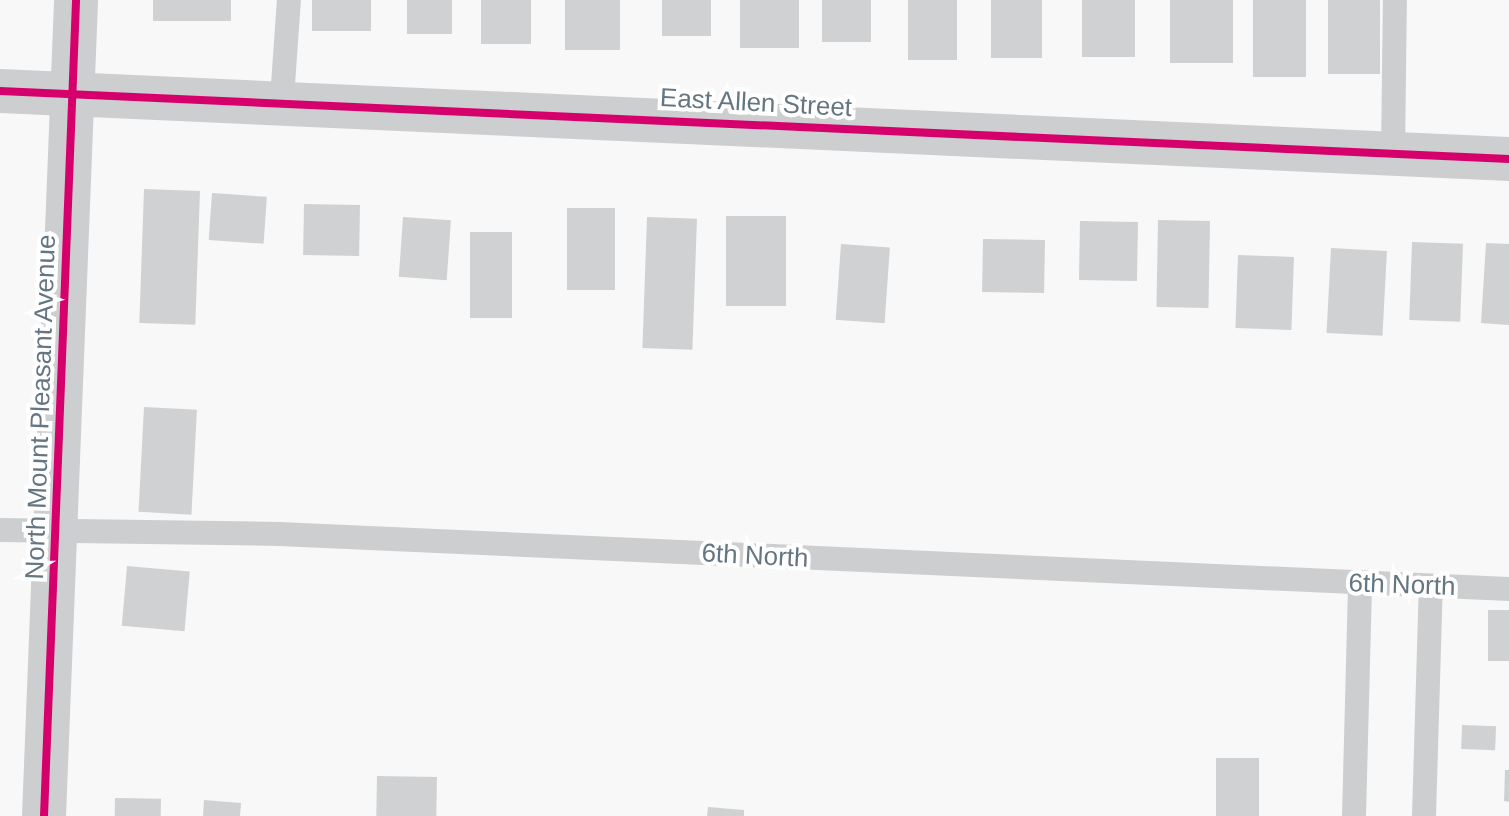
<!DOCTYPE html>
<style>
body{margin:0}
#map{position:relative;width:1509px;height:816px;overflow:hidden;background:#f8f8f8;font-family:Helvetica,sans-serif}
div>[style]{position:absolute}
.building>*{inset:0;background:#cfd1d2;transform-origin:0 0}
.lane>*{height:24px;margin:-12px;padding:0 12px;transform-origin:12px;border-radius:12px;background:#cdcecf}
.street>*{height:44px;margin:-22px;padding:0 22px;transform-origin:22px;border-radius:22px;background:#cdcecf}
.cycleway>*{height:8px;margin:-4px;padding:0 4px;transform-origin:4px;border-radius:4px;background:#d6006c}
span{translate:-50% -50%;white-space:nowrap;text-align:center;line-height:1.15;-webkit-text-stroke:8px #fff;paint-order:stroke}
.street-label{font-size:26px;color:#647682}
</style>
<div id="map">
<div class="building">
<i style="left:153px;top:0;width:78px;height:21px"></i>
<i style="left:312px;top:0;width:59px;height:31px"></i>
<i style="left:407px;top:0;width:45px;height:34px"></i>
<i style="left:481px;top:0;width:50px;height:44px"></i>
<i style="left:565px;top:0;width:55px;height:50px"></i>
<i style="left:662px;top:0;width:49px;height:36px"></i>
<i style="left:740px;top:0;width:59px;height:48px"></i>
<i style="left:822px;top:0;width:49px;height:42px"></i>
<i style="left:908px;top:0;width:49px;height:60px"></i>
<i style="left:991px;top:0;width:51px;height:58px"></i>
<i style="left:1082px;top:0;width:53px;height:57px"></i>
<i style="left:1170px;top:0;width:63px;height:63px"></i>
<i style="left:1253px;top:0;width:53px;height:77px"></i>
<i style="left:1328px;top:0;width:52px;height:74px"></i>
<i style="left:144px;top:189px;width:56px;height:134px;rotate:2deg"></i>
<i style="left:212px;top:193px;width:55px;height:47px;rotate:4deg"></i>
<i style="left:304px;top:204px;width:56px;height:51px;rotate:1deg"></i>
<i style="left:567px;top:208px;width:48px;height:82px"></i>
<i style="left:726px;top:216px;width:60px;height:90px"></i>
<i style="left:403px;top:217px;width:48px;height:60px;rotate:4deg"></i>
<i style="left:647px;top:217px;width:50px;height:131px;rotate:2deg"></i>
<i style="left:1158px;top:220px;width:52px;height:87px;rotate:1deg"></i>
<i style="left:1080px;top:221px;width:58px;height:59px;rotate:1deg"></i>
<i style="left:470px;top:232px;width:42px;height:86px"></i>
<i style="left:983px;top:239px;width:62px;height:53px;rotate:1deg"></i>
<i style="left:1412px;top:242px;width:51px;height:78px;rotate:2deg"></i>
<i style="clip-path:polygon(1486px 243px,1509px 244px,1509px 325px,1481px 323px)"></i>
<i style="left:841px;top:244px;width:49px;height:76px;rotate:4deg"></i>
<i style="left:1331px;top:248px;width:56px;height:85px;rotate:3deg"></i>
<i style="left:1238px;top:255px;width:56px;height:73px;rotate:2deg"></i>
<i style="left:144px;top:407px;width:53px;height:105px;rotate:3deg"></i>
<i style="left:127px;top:566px;width:63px;height:60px;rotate:5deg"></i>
<i style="left:1488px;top:610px;width:21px;height:51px"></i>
<i style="left:1462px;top:725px;width:34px;height:24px;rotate:2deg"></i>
<i style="left:1216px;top:758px;width:43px;height:58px"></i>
<i style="clip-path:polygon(1505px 770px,1509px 770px,1509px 802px,1504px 801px)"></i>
<i style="left:377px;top:776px;width:60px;height:40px;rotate:1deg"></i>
<i style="left:115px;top:798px;width:46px;height:18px;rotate:1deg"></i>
<i style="clip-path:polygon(204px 800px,241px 803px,240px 816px,203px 816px)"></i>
<i style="clip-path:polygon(708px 807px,744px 810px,744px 816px,707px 816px)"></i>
</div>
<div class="lane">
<i style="left:282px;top:99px;width:99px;rotate:-86deg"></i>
<i style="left:1393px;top:155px;width:155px;rotate:-89.3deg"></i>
<i style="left:0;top:530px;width:279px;rotate:0.8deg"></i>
<i style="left:279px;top:534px;width:1231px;rotate:2.56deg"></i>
<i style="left:1354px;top:816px;width:231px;rotate:-88.5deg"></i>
<i style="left:1424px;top:816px;width:230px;rotate:-88.3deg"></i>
</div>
<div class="street">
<i style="left:0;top:91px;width:1511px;rotate:2.58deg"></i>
<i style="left:44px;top:816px;width:817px;rotate:-87.75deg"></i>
</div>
<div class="cycleway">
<i style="left:0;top:91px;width:1511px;rotate:2.58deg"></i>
<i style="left:44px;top:816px;width:817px;rotate:-87.75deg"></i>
</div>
<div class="street-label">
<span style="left:756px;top:103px;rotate:3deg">East Allen Street</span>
<span style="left:41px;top:407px;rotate:-88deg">North Mount Pleasant Avenue</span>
<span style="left:755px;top:556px;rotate:3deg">6th North</span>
<span style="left:1402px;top:585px;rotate:2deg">6th North</span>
</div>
</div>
